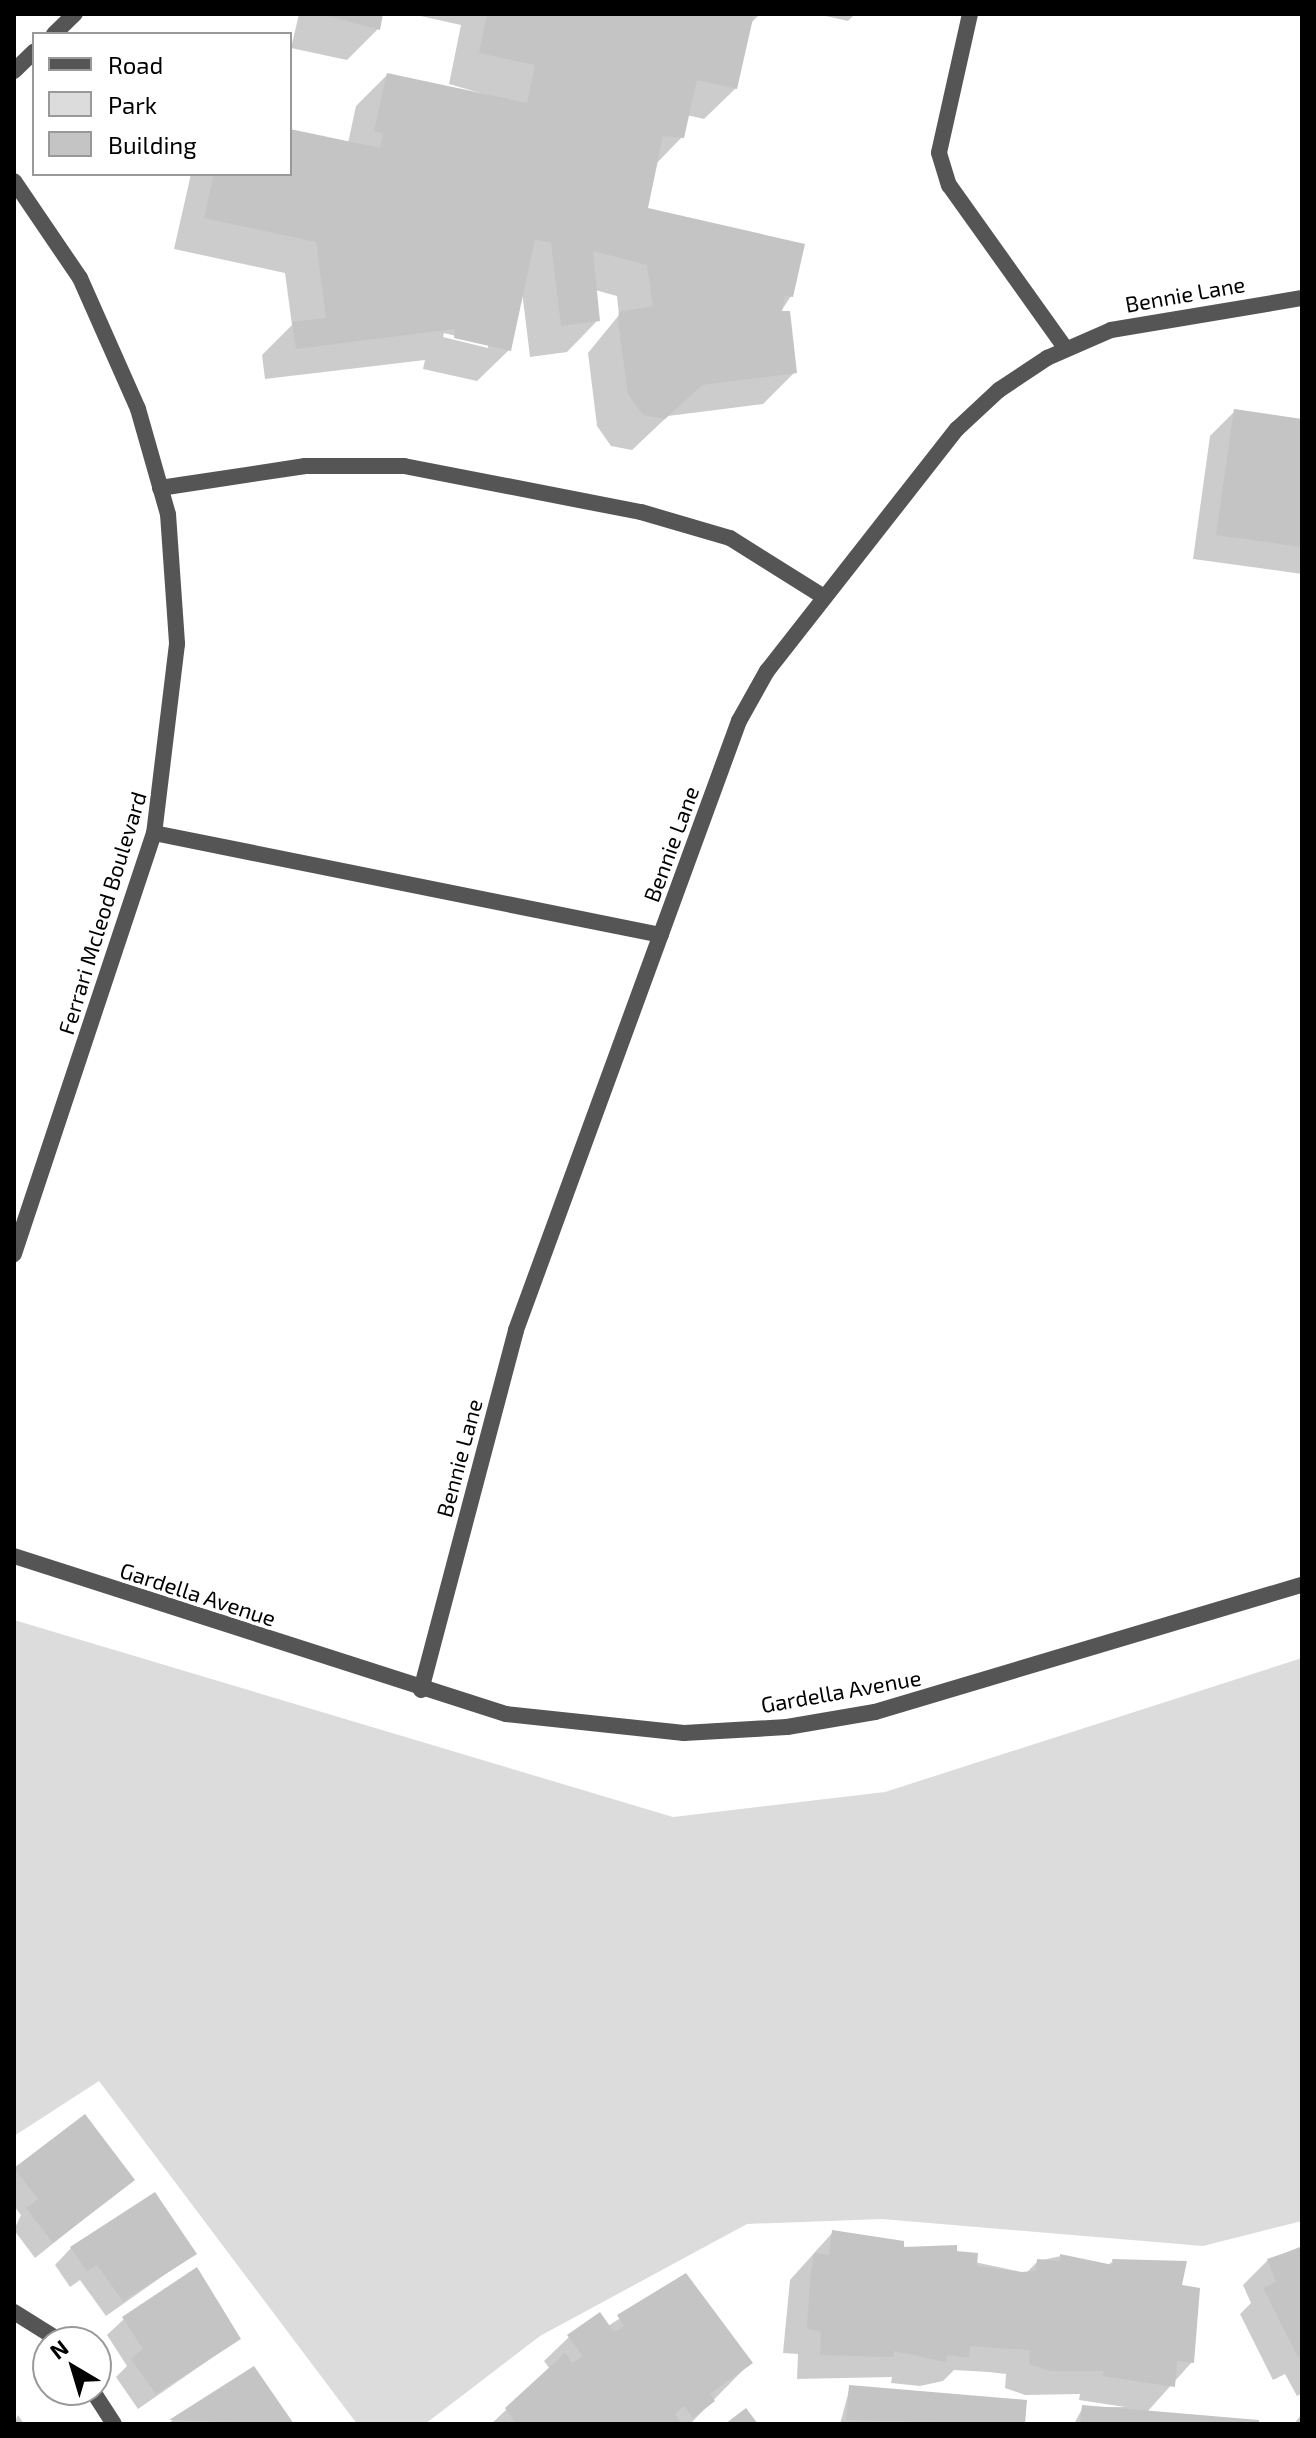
<!DOCTYPE html>
<style>
body{margin:0}
#map{position:relative;width:1316px;height:2438px;overflow:hidden;background:#fff;font-family:"Exo 2",sans-serif}
div>[style]{position:absolute}
.green>*{inset:0;background:#dcdcdc}
.shadow>*{inset:0;background:#0003}
.building>*{inset:0;background:#c4c4c4}
.lane>*{height:16px;margin:-8px;padding:0 8px;transform-origin:8px;border-radius:8px;background:#555}
.street>*{height:16px;margin:-8px;padding:0 8px;transform-origin:8px;border-radius:8px;background:#555}
span{translate:-50% -50%;white-space:nowrap;text-align:center;line-height:1.15;-webkit-text-stroke:7px #fff;paint-order:stroke}
.street-label{font-size:22px;color:#000}
.frame{position:absolute;inset:0;border:16px solid #000;pointer-events:none}
.legend{position:absolute;left:32px;top:32px;width:260px;height:144px;box-sizing:border-box;background:#fff;border:2px solid #999;margin:0;padding:10px 14px;list-style:none;font-size:24px;color:#000}
.legend li{display:flex;align-items:center;gap:16px;height:40px}
.legend b{width:40px;border:2px solid #999}
.north{position:absolute;left:32px;top:2326px;width:80px;height:80px;box-sizing:border-box;background:#fff;border:2px solid #999;border-radius:50%;rotate:322deg;font-size:22px;font-weight:700;line-height:32px;text-align:center;color:#000}
.north::after{content:'';display:block;margin:auto;width:28px;height:36px;background:#000;clip-path:polygon(50% 0,100% 100%,50% 72%,0 100%)}
</style>
<div id="map">
<div class="green">
<i style="clip-path:polygon(14px 1620px,673px 1817px,885px 1792px,1302px 1658px,1302px 2221px,1203px 2246px,882px 2219px,747px 2224px,540px 2336px,425px 2424px,357px 2424px,99px 2081px,14px 2136px)"></i>
</div>
<div class="shadow">
<i style="clip-path:polygon(299px 14px,381px 14px,378px 29px,347px 60px,291px 48px)"></i>
<i style="clip-path:polygon(evenodd,411px 14px,760px 14px,750px 24px,736px 88px,704px 119px,687px 115px,682px 137px,655px 165px,645px 210px,791px 296px,780px 313px,795px 372px,763px 404px,668px 416px,632px 450px,611px 446px,597px 426px,588px 353px,619px 315px,617px 296px,595px 290px,598px 320px,567px 352px,530px 357px,522px 291px,509px 350px,477px 381px,423px 369px,425px 360px,265px 379px,262px 355px,292px 325px,285px 273px,174px 249px,191px 174px,290px 174px,290px 131px,348px 143px,356px 106px,387px 75px,512px 102px,449px 84px,461px 25px,411px 14px,444px 333px,488px 344px,488px 348px,443px 337px,444px 333px)"></i>
<i style="clip-path:polygon(817px 14px,855px 14px,848px 21px)"></i>
<i style="clip-path:polygon(1235px 411px,1302px 421px,1302px 574px,1193px 559px,1210px 436px)"></i>
<i style="clip-path:polygon(85px 2117px,132px 2180px,35px 2258px,14px 2230px,21px 2215px,14px 2206px,14px 2171px)"></i>
<i style="clip-path:polygon(833px 2232px,1026px 2273px,1038px 2261px,1061px 2256px,1107px 2266px,1113px 2261px,1180px 2287px,1192px 2362px,1147px 2412px,1257px 2424px,1074px 2424px,1083px 2407px,1125px 2407px,1079px 2400px,1080px 2394px,1025px 2395px,1005px 2388px,1006px 2374px,989px 2372px,954px 2370px,943px 2381px,920px 2386px,891px 2383px,892px 2377px,797px 2379px,798px 2354px,783px 2353px,790px 2280px)"></i>
<i style="clip-path:polygon(1302px 2246px,1302px 2393px,1297px 2396px,1285px 2374px,1273px 2380px,1240px 2314px,1251px 2303px,1243px 2285px,1268px 2260px)"></i>
<i style="clip-path:polygon(71px 2248px,194px 2254px,106px 2316px,80px 2280px,70px 2287px,55px 2265px)"></i>
<i style="clip-path:polygon(686px 2276px,750px 2363px,690px 2424px,491px 2424px,550px 2369px,544px 2361px,569px 2337px,608px 2326px)"></i>
<i style="clip-path:polygon(124px 2319px,239px 2339px,138px 2409px,116px 2377px,127px 2366px,107px 2335px)"></i>
<i style="clip-path:polygon(253px 2369px,291px 2424px,168px 2424px,170px 2422px)"></i>
<i style="clip-path:polygon(850px 2387px,1024px 2401px,1023px 2424px,840px 2424px)"></i>
<i style="clip-path:polygon(1302px 2414px,1302px 2424px,1297px 2424px,1296px 2421px)"></i>
<i style="clip-path:polygon(18px 2415px,24px 2424px,14px 2424px)"></i>
</div>
<div class="building">
<i style="clip-path:polygon(322px 14px,383px 14px,380px 30px)"></i>
<i style="clip-path:polygon(487px 14px,754px 14px,737px 89px,697px 80px,684px 138px,663px 136px,648px 208px,805px 244px,793px 297px,785px 296px,782px 311px,790px 311px,797px 373px,702px 385px,665px 419px,643px 415px,628px 394px,618px 321px,619px 312px,653px 306px,647px 265px,593px 251px,600px 321px,561px 326px,551px 243px,535px 239px,511px 351px,454px 338px,455px 329px,296px 349px,292px 322px,326px 318px,316px 242px,204px 218px,214px 174px,290px 174px,290px 129px,380px 148px,383px 134px,374px 131px,387px 73px,527px 103px,535px 65px,479px 53px)"></i>
<i style="clip-path:polygon(1234px 409px,1302px 419px,1302px 547px,1216px 535px)"></i>
<i style="clip-path:polygon(85px 2114px,135px 2180px,53px 2243px,26px 2208px,38px 2199px,14px 2168px)"></i>
<i style="clip-path:polygon(155px 2192px,197px 2254px,123px 2301px,97px 2265px,87px 2271px,70px 2247px)"></i>
<i style="clip-path:polygon(832px 2230px,904px 2241px,904px 2247px,957px 2245px,957px 2251px,978px 2253px,977px 2266px,1021px 2272px,1036px 2271px,1037px 2259px,1060px 2261px,1060px 2254px,1113px 2265px,1112px 2259px,1187px 2261px,1182px 2285px,1200px 2288px,1194px 2363px,1177px 2361px,1175px 2387px,1102px 2376px,1104px 2371px,1050px 2371px,1029px 2364px,1030px 2350px,1014px 2349px,970px 2346px,969px 2358px,947px 2355px,946px 2362px,894px 2351px,894px 2357px,820px 2355px,821px 2331px,807px 2329px,810px 2279px,814px 2253px,829px 2255px)"></i>
<i style="clip-path:polygon(1302px 2247px,1302px 2355px,1298px 2357px,1263px 2288px,1276px 2282px,1267px 2259px)"></i>
<i style="clip-path:polygon(197px 2267px,241px 2339px,156px 2394px,131px 2359px,143px 2349px,122px 2317px)"></i>
<i style="clip-path:polygon(686px 2273px,753px 2363px,710px 2394px,715px 2401px,693px 2418px,684px 2406px,675px 2414px,682px 2424px,516px 2424px,505px 2408px,565px 2353px,572px 2363px,583px 2356px,567px 2335px,600px 2312px,614px 2332px,624px 2326px,617px 2315px)"></i>
<i style="clip-path:polygon(254px 2366px,294px 2424px,169px 2420px)"></i>
<i style="clip-path:polygon(849px 2385px,1027px 2400px,1025px 2424px,846px 2420px)"></i>
<i style="clip-path:polygon(1082px 2405px,1259px 2420px,1259px 2424px,1080px 2424px)"></i>
<i style="clip-path:polygon(746px 2408px,758px 2424px,725px 2424px)"></i>
</div>
<div class="lane">
<i style="left:970px;top:14px;width:142px;rotate:102.6deg"></i>
<i style="left:939px;top:153px;width:34px;rotate:73deg"></i>
<i style="left:949px;top:185px;width:201px;rotate:54.5deg"></i>
<i style="left:54px;top:34px;width:29px;rotate:-44deg"></i>
<i style="left:14px;top:71px;width:28px;rotate:-44deg"></i>
<i style="left:160px;top:488px;width:147px;rotate:-8.6deg"></i>
<i style="left:305px;top:466px;width:99px"></i>
<i style="left:404px;top:466px;width:241px;rotate:11deg"></i>
<i style="left:641px;top:512px;width:93px;rotate:16.3deg"></i>
<i style="left:730px;top:538px;width:111px;rotate:32.1deg"></i>
</div>
<div class="street">
<i style="left:14px;top:181px;width:117px;rotate:55.8deg"></i>
<i style="left:80px;top:278px;width:143px;rotate:66.1deg"></i>
<i style="left:138px;top:409px;width:109px;rotate:74.1deg"></i>
<i style="left:168px;top:514px;width:130px;rotate:86deg"></i>
<i style="left:177px;top:644px;width:190px;rotate:96.9deg"></i>
<i style="left:154px;top:833px;width:444px;rotate:108.4deg"></i>
<i style="left:154px;top:833px;width:517px;rotate:11.38deg"></i>
<i style="left:14px;top:1556px;width:517px;rotate:17.8deg"></i>
<i style="left:506px;top:1714px;width:179px;rotate:6.1deg"></i>
<i style="left:684px;top:1733px;width:103px;rotate:-3.3deg"></i>
<i style="left:787px;top:1727px;width:89px;rotate:-9.7deg"></i>
<i style="left:875px;top:1712px;width:445px;rotate:-16.6deg"></i>
<i style="left:421px;top:1690px;width:372px;rotate:-75.2deg"></i>
<i style="left:516px;top:1330px;width:649px;rotate:-69.89deg"></i>
<i style="left:739px;top:721px;width:57px;rotate:-60.8deg"></i>
<i style="left:767px;top:671px;width:308px;rotate:-51.9deg"></i>
<i style="left:957px;top:429px;width:57px;rotate:-42.9deg"></i>
<i style="left:999px;top:390px;width:58px;rotate:-33.7deg"></i>
<i style="left:1047px;top:358px;width:70px;rotate:-23.6deg"></i>
<i style="left:1111px;top:330px;width:194px;rotate:-9.5deg"></i>
<i style="left:14px;top:2312px;width:57px;rotate:32deg"></i>
<i style="left:92px;top:2390px;width:40px;rotate:57.1deg"></i>
</div>
<div class="street-label">
<span style="left:1185px;top:294px;rotate:-10deg">Bennie Lane</span>
<span style="left:671px;top:844px;rotate:-70deg">Bennie Lane</span>
<span style="left:102px;top:913px;rotate:-73deg">Ferrari Mcleod Boulevard</span>
<span style="left:459px;top:1458px;rotate:-75deg">Bennie Lane</span>
<span style="left:198px;top:1594px;rotate:18deg">Gardella Avenue</span>
<span style="left:841px;top:1691px;rotate:-10deg">Gardella Avenue</span>
</div>
<div class="frame"></div>
<ul class="legend">
<li><b style="height:10px;background:#555"></b>Road</li>
<li><b style="height:22px;background:#dcdcdc"></b>Park</li>
<li><b style="height:22px;background:#c4c4c4"></b>Building</li>
</ul>
<div class="north">N</div>
</div>
